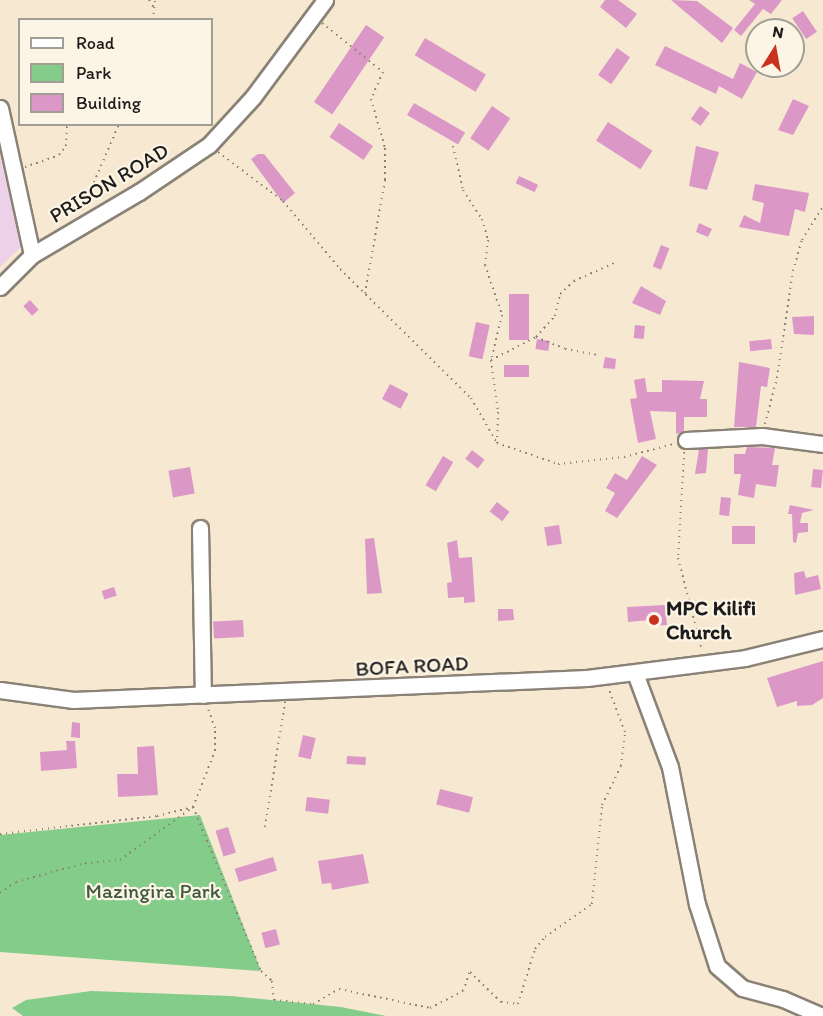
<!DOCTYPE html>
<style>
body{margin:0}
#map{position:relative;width:823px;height:1016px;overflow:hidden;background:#f7e9d1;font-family:Itim,sans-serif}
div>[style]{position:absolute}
.built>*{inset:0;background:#edd1e9}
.green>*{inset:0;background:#83cc89}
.building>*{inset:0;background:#db98c7;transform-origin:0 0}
.path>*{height:2px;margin-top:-1px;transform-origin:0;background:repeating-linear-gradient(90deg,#8a8276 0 1.5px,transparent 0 6px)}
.roads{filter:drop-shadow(2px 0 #8a8276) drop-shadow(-2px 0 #8a8276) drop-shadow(0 2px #8a8276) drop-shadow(0 -2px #8a8276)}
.minor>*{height:15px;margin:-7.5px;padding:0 7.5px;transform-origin:7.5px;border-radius:7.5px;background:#fff}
.dots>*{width:16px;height:16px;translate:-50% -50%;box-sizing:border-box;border:3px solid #fcf5e5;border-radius:50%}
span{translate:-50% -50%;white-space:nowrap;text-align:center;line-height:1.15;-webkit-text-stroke:4.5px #fcf5e5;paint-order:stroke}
.street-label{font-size:21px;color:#1c1c1c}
.poi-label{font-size:21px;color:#1c1c1c;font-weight:700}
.left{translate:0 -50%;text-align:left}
.park-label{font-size:21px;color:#405a42}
.legend{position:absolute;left:18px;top:18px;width:195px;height:108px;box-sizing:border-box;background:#fcf5e5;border:2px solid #a29e95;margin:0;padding:8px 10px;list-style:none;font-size:18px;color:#1c1c1c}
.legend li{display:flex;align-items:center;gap:12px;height:30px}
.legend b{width:30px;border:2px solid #a29e95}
.north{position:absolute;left:745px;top:18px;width:60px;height:60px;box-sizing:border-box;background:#fcf5e5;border:2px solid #a29e95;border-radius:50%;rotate:11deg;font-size:16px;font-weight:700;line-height:24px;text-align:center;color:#1c1c1c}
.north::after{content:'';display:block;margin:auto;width:21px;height:27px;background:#c8321e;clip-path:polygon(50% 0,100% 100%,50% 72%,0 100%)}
</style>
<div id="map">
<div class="built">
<i style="clip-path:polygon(0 156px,22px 246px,0 267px)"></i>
</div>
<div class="green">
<i style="clip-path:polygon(200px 815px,261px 971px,0 952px,0 835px)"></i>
<i style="clip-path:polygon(91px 991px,231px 996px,341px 1007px,386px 1016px,23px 1016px,12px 1008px,26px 1000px)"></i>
</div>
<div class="building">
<i style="clip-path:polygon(605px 0,618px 0,637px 14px,626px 28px,600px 7px)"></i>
<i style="clip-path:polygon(671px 0,697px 1px,733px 28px,722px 43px)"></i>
<i style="clip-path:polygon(749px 0,782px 0,771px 14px,763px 9px,741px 36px,734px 30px,755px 4px)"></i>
<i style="left:803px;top:11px;width:25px;height:13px;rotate:56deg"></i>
<i style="left:366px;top:25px;width:22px;height:93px;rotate:34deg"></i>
<i style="left:425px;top:38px;width:71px;height:20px;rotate:31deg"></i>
<i style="clip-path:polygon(665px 46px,733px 79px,740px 63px,757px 72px,742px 99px,719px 86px,716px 94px,655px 65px)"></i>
<i style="left:617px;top:48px;width:16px;height:33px;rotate:35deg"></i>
<i style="clip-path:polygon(793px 99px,809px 106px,793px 135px,778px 130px)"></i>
<i style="left:414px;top:103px;width:59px;height:14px;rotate:30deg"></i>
<i style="left:492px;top:106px;width:22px;height:39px;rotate:34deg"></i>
<i style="left:700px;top:106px;width:12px;height:16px;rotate:35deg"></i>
<i style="left:608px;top:122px;width:53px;height:22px;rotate:33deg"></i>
<i style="left:339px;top:123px;width:41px;height:17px;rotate:34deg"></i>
<i style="clip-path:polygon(696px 146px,719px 152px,707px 190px,689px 186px)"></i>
<i style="clip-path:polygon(258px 154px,264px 154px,295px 193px,283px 203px,251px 159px)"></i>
<i style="left:519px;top:176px;width:21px;height:8px;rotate:25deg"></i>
<i style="clip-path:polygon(755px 184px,809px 193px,805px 212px,795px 209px,789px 236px,739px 227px,744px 215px,760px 223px,764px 203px,752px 200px)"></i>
<i style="clip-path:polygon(699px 223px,712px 229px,708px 237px,696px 232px)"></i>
<i style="left:661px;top:245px;width:9px;height:23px;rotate:21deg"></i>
<i style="clip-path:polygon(641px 286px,666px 301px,660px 315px,632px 303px)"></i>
<i style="left:509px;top:294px;width:20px;height:46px"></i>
<i style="left:30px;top:300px;width:13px;height:9px;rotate:48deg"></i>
<i style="clip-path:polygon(814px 316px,814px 335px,794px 334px,792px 317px)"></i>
<i style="left:476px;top:322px;width:14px;height:35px;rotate:12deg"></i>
<i style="left:635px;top:325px;width:10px;height:13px;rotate:6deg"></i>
<i style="left:537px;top:339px;width:13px;height:10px;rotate:9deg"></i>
<i style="left:771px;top:339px;width:10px;height:22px;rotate:84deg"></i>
<i style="clip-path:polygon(605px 357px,616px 359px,615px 369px,603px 368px)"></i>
<i style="clip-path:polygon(739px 362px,770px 368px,767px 387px,761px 386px,756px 427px,734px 427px)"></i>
<i style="left:529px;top:365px;width:12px;height:25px;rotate:90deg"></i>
<i style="clip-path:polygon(645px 378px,647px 392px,662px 392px,662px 380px,704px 381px,700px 399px,707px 399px,707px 417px,684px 417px,684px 431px,676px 434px,676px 412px,650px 411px,656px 439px,638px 443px,630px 399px,637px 398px,634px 380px)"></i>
<i style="left:390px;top:384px;width:21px;height:17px;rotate:28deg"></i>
<i style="clip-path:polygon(747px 447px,775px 448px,772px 465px,779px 465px,776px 487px,756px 484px,754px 498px,738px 495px,741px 474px,734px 474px,734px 454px,745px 454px)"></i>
<i style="clip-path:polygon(699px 449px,708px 449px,706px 473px,695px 474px)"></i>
<i style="left:472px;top:450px;width:16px;height:11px;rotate:38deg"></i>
<i style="left:443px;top:456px;width:12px;height:34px;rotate:31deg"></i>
<i style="clip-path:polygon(642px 456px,657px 465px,617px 518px,605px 511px,615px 493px,606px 488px,615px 473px,627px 480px)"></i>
<i style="left:190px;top:467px;width:27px;height:22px;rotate:80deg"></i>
<i style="left:813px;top:469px;width:10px;height:18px;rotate:6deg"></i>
<i style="left:721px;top:497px;width:10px;height:18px;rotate:6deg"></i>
<i style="left:497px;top:502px;width:16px;height:12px;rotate:38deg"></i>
<i style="clip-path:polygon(790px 505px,814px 510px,802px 513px,800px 523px,808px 523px,808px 532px,798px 533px,796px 543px,793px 542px,792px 514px,788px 514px)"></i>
<i style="left:559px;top:525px;width:19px;height:15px;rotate:81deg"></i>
<i style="left:732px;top:526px;width:23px;height:18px"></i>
<i style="clip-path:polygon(374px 538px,382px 593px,367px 594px,365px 539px)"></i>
<i style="clip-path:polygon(457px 540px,459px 558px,472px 557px,475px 602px,464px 603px,464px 597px,448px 598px,447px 583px,452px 582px,447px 543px)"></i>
<i style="clip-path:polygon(804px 571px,806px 578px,818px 575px,821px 589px,795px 595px,794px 573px)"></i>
<i style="left:114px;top:587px;width:9px;height:13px;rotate:72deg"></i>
<i style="clip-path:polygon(665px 605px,667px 625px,650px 626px,650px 620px,628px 622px,627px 607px)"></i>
<i style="clip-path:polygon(498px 609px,513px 609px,514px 620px,498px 621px)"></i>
<i style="left:243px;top:620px;width:17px;height:30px;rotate:87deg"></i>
<i style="clip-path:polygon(823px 661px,823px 698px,812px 705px,797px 706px,797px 701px,777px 707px,767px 678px)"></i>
<i style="clip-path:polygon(72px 722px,80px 723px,80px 738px,71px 737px)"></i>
<i style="left:303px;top:735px;width:13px;height:22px;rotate:13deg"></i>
<i style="clip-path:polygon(66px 741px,75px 741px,77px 768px,41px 771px,40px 752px,67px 750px)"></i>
<i style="clip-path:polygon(154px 746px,158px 795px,118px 797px,117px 774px,138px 774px,137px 747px)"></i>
<i style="left:347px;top:756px;width:19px;height:8px;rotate:3deg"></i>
<i style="left:440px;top:789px;width:34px;height:16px;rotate:14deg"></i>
<i style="left:307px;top:797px;width:23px;height:14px;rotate:7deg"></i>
<i style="left:228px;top:827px;width:27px;height:13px;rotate:73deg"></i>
<i style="clip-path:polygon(363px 854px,369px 883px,332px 890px,331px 883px,322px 884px,318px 861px)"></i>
<i style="left:273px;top:857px;width:14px;height:40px;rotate:73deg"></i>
<i style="left:276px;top:929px;width:16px;height:15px;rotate:76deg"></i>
</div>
<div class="path">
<i style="left:149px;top:0;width:9px;rotate:58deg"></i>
<i style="left:153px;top:20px;width:20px;rotate:-84deg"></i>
<i style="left:322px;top:23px;width:78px;rotate:38.8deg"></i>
<i style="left:383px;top:72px;width:30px;rotate:114deg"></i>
<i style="left:371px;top:99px;width:51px;rotate:74.1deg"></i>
<i style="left:385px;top:148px;width:32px;rotate:90deg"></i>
<i style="left:385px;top:180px;width:115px;rotate:100deg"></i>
<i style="left:453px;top:146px;width:45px;rotate:77.2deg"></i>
<i style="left:463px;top:190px;width:35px;rotate:57deg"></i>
<i style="left:482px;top:219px;width:22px;rotate:74deg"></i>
<i style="left:488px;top:240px;width:25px;rotate:97deg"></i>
<i style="left:485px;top:265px;width:53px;rotate:71.2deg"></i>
<i style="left:502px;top:315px;width:46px;rotate:103.7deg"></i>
<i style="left:491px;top:360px;width:52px;rotate:82.3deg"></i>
<i style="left:498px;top:412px;width:31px;rotate:92deg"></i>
<i style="left:218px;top:152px;width:81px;rotate:37deg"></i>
<i style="left:283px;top:201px;width:89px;rotate:50deg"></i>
<i style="left:340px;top:269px;width:184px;rotate:44.6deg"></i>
<i style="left:471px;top:398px;width:52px;rotate:60deg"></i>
<i style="left:497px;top:443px;width:65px;rotate:19deg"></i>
<i style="left:558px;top:464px;width:66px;rotate:-6.1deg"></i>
<i style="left:624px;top:457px;width:52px;rotate:-14.6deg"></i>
<i style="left:25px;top:167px;width:36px;rotate:-19deg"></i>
<i style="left:59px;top:155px;width:11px;rotate:-52deg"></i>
<i style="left:66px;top:146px;width:22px;rotate:-87deg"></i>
<i style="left:82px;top:210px;width:94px;rotate:-66.7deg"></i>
<i style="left:536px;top:337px;width:31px;rotate:22deg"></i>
<i style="left:565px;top:349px;width:34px;rotate:10deg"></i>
<i style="left:491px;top:360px;width:51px;rotate:-27.1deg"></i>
<i style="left:536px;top:337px;width:28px;rotate:-48deg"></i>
<i style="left:555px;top:316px;width:23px;rotate:-77deg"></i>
<i style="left:560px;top:294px;width:19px;rotate:-43deg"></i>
<i style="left:574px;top:281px;width:46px;rotate:-24.3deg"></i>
<i style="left:765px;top:424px;width:48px;rotate:-75.4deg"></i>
<i style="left:777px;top:378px;width:108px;rotate:-81.5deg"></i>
<i style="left:793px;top:271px;width:32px;rotate:-74deg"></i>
<i style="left:802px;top:240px;width:38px;rotate:-58deg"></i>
<i style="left:684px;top:452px;width:106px;rotate:93.2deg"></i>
<i style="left:678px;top:558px;width:95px;rotate:75.4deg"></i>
<i style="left:265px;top:827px;width:127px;rotate:-80.9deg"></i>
<i style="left:0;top:834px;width:158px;rotate:-6.5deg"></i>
<i style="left:157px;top:816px;width:37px;rotate:-14deg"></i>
<i style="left:193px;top:807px;width:60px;rotate:-68.6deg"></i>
<i style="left:215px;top:751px;width:23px;rotate:-90deg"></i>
<i style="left:215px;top:728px;width:23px;rotate:-110deg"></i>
<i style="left:0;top:893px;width:19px;rotate:-35deg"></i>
<i style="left:16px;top:882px;width:72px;rotate:-15.4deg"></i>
<i style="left:85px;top:863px;width:35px;rotate:-5deg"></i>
<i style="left:120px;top:860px;width:90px;rotate:-36deg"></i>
<i style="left:193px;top:807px;width:178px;rotate:67.5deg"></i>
<i style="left:261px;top:971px;width:15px;rotate:42deg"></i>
<i style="left:272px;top:981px;width:19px;rotate:84deg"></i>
<i style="left:274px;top:1000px;width:39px;rotate:6deg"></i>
<i style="left:313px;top:1004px;width:30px;rotate:-30deg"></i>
<i style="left:339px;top:989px;width:93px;rotate:11.8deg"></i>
<i style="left:430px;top:1008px;width:37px;rotate:-27deg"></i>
<i style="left:463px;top:991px;width:20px;rotate:-70deg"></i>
<i style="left:470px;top:972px;width:43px;rotate:44.1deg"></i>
<i style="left:501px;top:1002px;width:17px;rotate:7deg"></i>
<i style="left:518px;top:1004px;width:58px;rotate:-72.8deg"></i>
<i style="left:535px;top:949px;width:16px;rotate:-50deg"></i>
<i style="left:545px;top:937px;width:57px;rotate:-35.1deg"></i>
<i style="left:592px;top:904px;width:100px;rotate:-84.2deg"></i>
<i style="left:602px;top:805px;width:43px;rotate:-64deg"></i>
<i style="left:621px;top:766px;width:34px;rotate:-83deg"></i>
<i style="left:625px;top:732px;width:48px;rotate:-110.7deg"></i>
</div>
<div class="roads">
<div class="minor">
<i style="left:0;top:108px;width:150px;rotate:77.7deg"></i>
<i style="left:0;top:287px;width:45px;rotate:-45deg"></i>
<i style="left:32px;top:255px;width:124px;rotate:-30.5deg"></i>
<i style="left:139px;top:192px;width:84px;rotate:-33.9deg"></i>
<i style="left:209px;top:145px;width:65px;rotate:-47.5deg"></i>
<i style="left:253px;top:97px;width:121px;rotate:-53.4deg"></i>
<i style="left:686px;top:440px;width:76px;rotate:-3deg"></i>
<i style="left:762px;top:436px;width:62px;rotate:7.5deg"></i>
<i style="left:200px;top:528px;width:167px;rotate:89deg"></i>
<i style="left:635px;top:673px;width:100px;rotate:69.6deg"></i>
<i style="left:670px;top:767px;width:140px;rotate:78.9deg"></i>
<i style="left:697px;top:904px;width:65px;rotate:72.1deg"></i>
<i style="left:717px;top:966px;width:33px;rotate:41deg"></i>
<i style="left:742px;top:988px;width:42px;rotate:15deg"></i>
<i style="left:783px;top:999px;width:43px;rotate:23.6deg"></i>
<i style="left:0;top:690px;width:74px;rotate:7.8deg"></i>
<i style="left:73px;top:700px;width:514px;rotate:-2.45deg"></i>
<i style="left:587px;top:678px;width:159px;rotate:-7.2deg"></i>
<i style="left:745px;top:658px;width:80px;rotate:-13.7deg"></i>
</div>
</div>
<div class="dots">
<i style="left:654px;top:620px;background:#c8321e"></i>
</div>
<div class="street-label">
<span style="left:109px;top:183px;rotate:-31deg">PRISON ROAD</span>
<span style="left:412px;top:666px;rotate:-3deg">BOFA ROAD</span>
</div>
<div class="poi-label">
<span class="left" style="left:666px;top:620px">MPC Kilifi<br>Church</span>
</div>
<div class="park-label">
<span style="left:153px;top:891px">Mazingira Park</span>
</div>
<ul class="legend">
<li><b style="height:8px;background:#fff"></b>Road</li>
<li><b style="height:16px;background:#83cc89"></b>Park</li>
<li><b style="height:16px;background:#db98c7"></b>Building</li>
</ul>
<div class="north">N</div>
</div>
